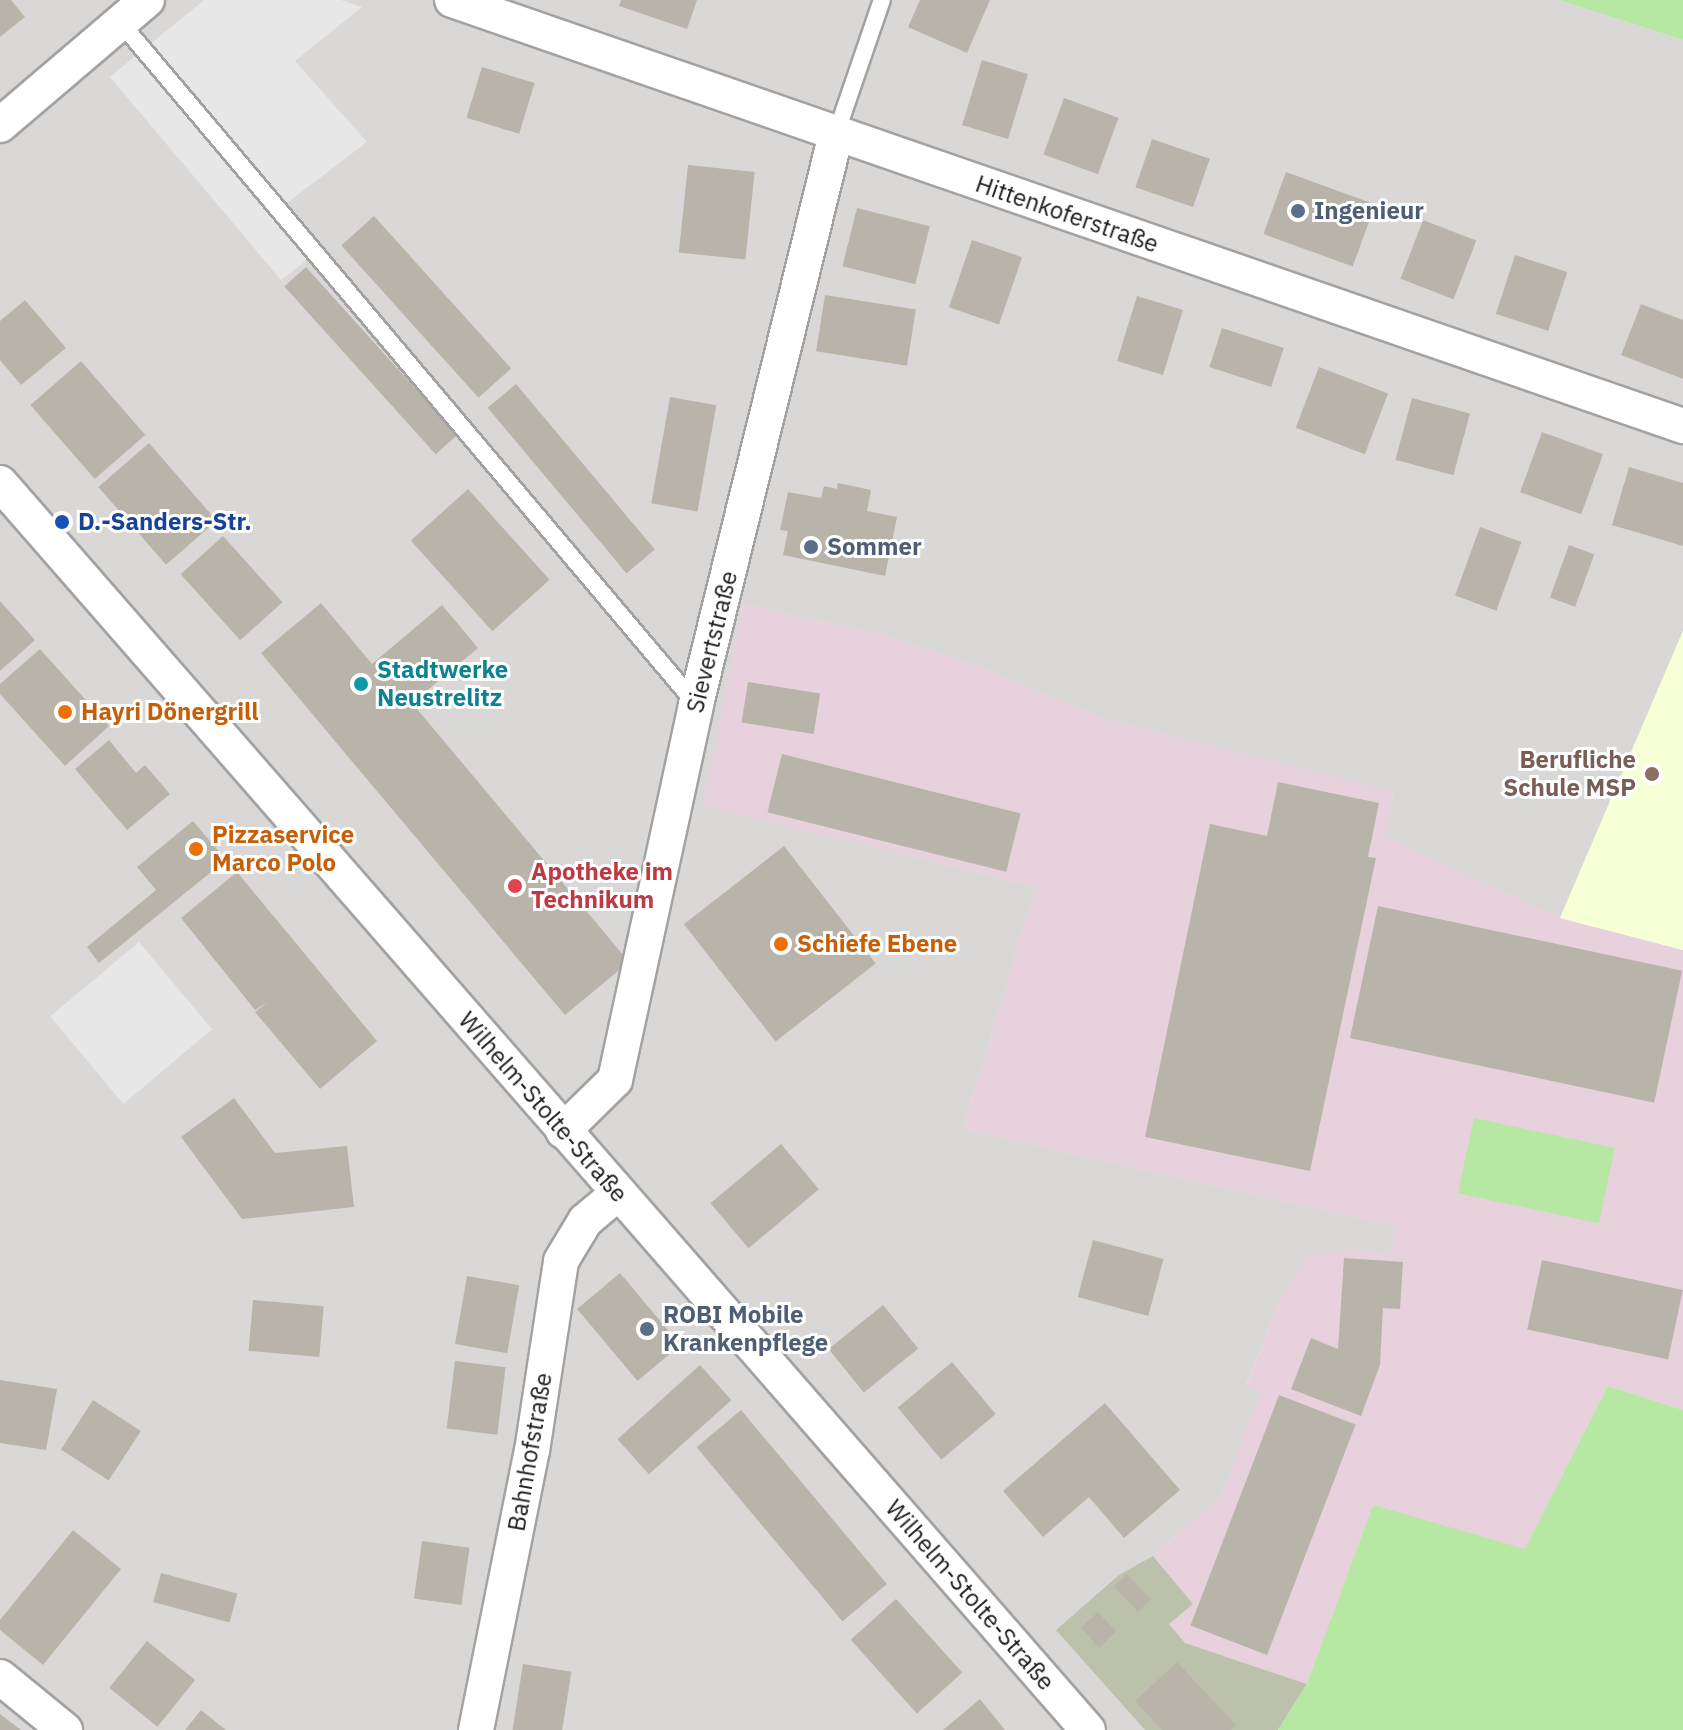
<!DOCTYPE html>
<meta charset="utf-8">
<style>
body{margin:0}
#map{position:relative;width:1683px;height:1730px;overflow:hidden;background:#ecebe0;font-family:"IBM Plex Sans",sans-serif}
div>[style]{position:absolute}
.residential>*{inset:0;background:#d9d8d7}
.industrial>*{inset:0;background:#e6d1dd}
.education>*{inset:0;background:#f6ffd6}
.construction>*{inset:0;background:#bcc1ac}
.grass>*{inset:0;background:#b6e8a4;transform-origin:0 0}
.parking>*{inset:0;background:#e7e7e7;transform-origin:0 0}
.building>*{inset:0;background:#b9b4a9;transform-origin:0 0}
.roads{filter:drop-shadow(2px 0 #a2a2a2) drop-shadow(-2px 0 #a2a2a2) drop-shadow(0 2px #a2a2a2) drop-shadow(0 -2px #a2a2a2)}
.service>*{height:16px;margin:-8px;padding:0 8px;transform-origin:8px;border-radius:8px;background:#fff}
.minor>*{height:34px;margin:-17px;padding:0 17px;transform-origin:17px;border-radius:17px;background:#fff}
.dots>*{width:22px;height:22px;translate:-50% -50%;box-sizing:border-box;border:4px solid #fff;border-radius:50%}
span{translate:-50% -50%;white-space:nowrap;text-align:center;line-height:1.15;-webkit-text-stroke:6px #fff;paint-order:stroke}
.service-label{font-size:24px;color:#4e5e75;font-weight:700}
.left{translate:0 -50%;text-align:left}
.street-label{font-size:24px;color:#1b1b1b}
.transit-label{font-size:24px;color:#164399;font-weight:700}
.culture-label{font-size:24px;color:#0d838f;font-weight:700}
.food-label{font-size:24px;color:#c56008;font-weight:700}
.education-label{font-size:24px;color:#785e54;font-weight:700}
.right{translate:-100% -50%;text-align:right}
.health-label{font-size:24px;color:#be3a42;font-weight:700}
</style>
<div id="map">
<div class="residential">
<i style="clip-path:polygon(0 0,1559px 0,1683px 40px,1683px 631px,1560px 918px,1384px 837px,1394px 792px,1102px 718px,970px 663px,878px 634px,744px 604px,703px 805px,1036px 887px,963px 1129px,1395px 1226px,1391px 1254px,1345px 1249px,1281px 1297px,1246px 1386px,1261px 1392px,1221px 1497px,1153px 1556px,1278px 1730px,0 1730px)"></i>
</div>
<div class="industrial">
<i style="clip-path:polygon(744px 604px,878px 634px,970px 663px,1102px 718px,1394px 791px,1385px 837px,1560px 918px,1683px 950px,1683px 1410px,1608px 1386px,1525px 1550px,1373px 1506px,1307px 1684px,1185px 1643px,1169px 1624px,1192px 1603px,1153px 1556px,1221px 1497px,1260px 1392px,1246px 1387px,1281px 1297px,1305px 1257px,1345px 1249px,1391px 1254px,1395px 1226px,963px 1129px,1036px 887px,702px 805px)"></i>
</div>
<div class="education">
<i style="clip-path:polygon(1683px 631px,1683px 950px,1560px 918px)"></i>
</div>
<div class="construction">
<i style="clip-path:polygon(1153px 1556px,1193px 1604px,1169px 1624px,1185px 1643px,1307px 1684px,1278px 1730px,1145px 1730px,1056px 1630px,1119px 1575px)"></i>
</div>
<div class="grass">
<i style="clip-path:polygon(1559px 0,1683px 0,1683px 40px)"></i>
<i style="left:1474px;top:1118px;width:144px;height:77px;rotate:12deg"></i>
<i style="clip-path:polygon(1608px 1386px,1683px 1410px,1683px 1730px,1278px 1730px,1307px 1684px,1373px 1505px,1525px 1549px)"></i>
</div>
<div class="parking">
<i style="clip-path:polygon(204px 0,341px 0,362px 7px,295px 61px,367px 142px,279px 209px,316px 253px,281px 280px,110px 77px)"></i>
<i style="left:139px;top:942px;width:114px;height:116px;rotate:50deg"></i>
</div>
<div class="building">
<i style="clip-path:polygon(0 0,11px 0,25px 17px,0 37px)"></i>
<i style="clip-path:polygon(621px 0,697px 0,687px 29px,619px 6px)"></i>
<i style="clip-path:polygon(920px 0,990px 0,967px 53px,908px 27px)"></i>
<i style="left:982px;top:60px;width:48px;height:68px;rotate:17deg"></i>
<i style="left:482px;top:67px;width:55px;height:53px;rotate:17deg"></i>
<i style="left:1064px;top:98px;width:58px;height:60px;rotate:20deg"></i>
<i style="left:1152px;top:139px;width:61px;height:51px;rotate:19deg"></i>
<i style="left:688px;top:165px;width:67px;height:88px;rotate:6deg"></i>
<i style="left:1286px;top:172px;width:95px;height:66px;rotate:20deg"></i>
<i style="left:857px;top:208px;width:75px;height:60px;rotate:14deg"></i>
<i style="left:374px;top:216px;width:205px;height:44px;rotate:48deg"></i>
<i style="left:1423px;top:220px;width:57px;height:63px;rotate:21deg"></i>
<i style="left:972px;top:240px;width:53px;height:71px;rotate:19deg"></i>
<i style="left:1515px;top:255px;width:55px;height:62px;rotate:18deg"></i>
<i style="left:306px;top:267px;width:226px;height:29px;rotate:48deg"></i>
<i style="left:825px;top:295px;width:92px;height:57px;rotate:9deg"></i>
<i style="left:1137px;top:296px;width:48px;height:68px;rotate:17deg"></i>
<i style="clip-path:polygon(25px 300px,66px 348px,21px 385px,0 360px,0 321px)"></i>
<i style="clip-path:polygon(1641px 304px,1683px 320px,1683px 379px,1621px 355px)"></i>
<i style="left:1222px;top:328px;width:65px;height:41px;rotate:18deg"></i>
<i style="left:81px;top:361px;width:98px;height:67px;rotate:49deg"></i>
<i style="left:1319px;top:367px;width:74px;height:65px;rotate:21deg"></i>
<i style="left:516px;top:384px;width:216px;height:37px;rotate:50deg"></i>
<i style="left:670px;top:397px;width:47px;height:108px;rotate:10deg"></i>
<i style="left:1412px;top:398px;width:60px;height:64px;rotate:15deg"></i>
<i style="left:1542px;top:432px;width:65px;height:64px;rotate:20deg"></i>
<i style="left:149px;top:443px;width:103px;height:67px;rotate:49deg"></i>
<i style="clip-path:polygon(1629px 467px,1683px 483px,1683px 546px,1612px 525px)"></i>
<i style="clip-path:polygon(838px 483px,871px 490px,867px 511px,897px 517px,885px 576px,783px 555px,788px 531px,780px 530px,788px 492px,821px 498px,824px 486px,837px 489px)"></i>
<i style="left:468px;top:489px;width:122px;height:77px;rotate:48deg"></i>
<i style="left:1480px;top:527px;width:44px;height:73px;rotate:20deg"></i>
<i style="left:223px;top:536px;width:89px;height:57px;rotate:48deg"></i>
<i style="left:1569px;top:545px;width:27px;height:56px;rotate:20deg"></i>
<i style="clip-path:polygon(0 601px,35px 640px,0 671px)"></i>
<i style="clip-path:polygon(321px 603px,372px 664px,442px 605px,478px 648px,412px 703px,629px 962px,565px 1015px,261px 653px)"></i>
<i style="clip-path:polygon(40px 649px,109px 726px,65px 766px,0 694px,0 684px)"></i>
<i style="left:748px;top:682px;width:73px;height:41px;rotate:9deg"></i>
<i style="clip-path:polygon(109px 740px,136px 773px,145px 765px,170px 794px,127px 830px,75px 769px)"></i>
<i style="left:782px;top:754px;width:246px;height:60px;rotate:14deg"></i>
<i style="clip-path:polygon(1278px 782px,1379px 803px,1368px 857px,1376px 858px,1310px 1171px,1145px 1137px,1210px 824px,1267px 836px)"></i>
<i style="clip-path:polygon(193px 821px,226px 860px,99px 963px,87px 947px,156px 890px,137px 867px)"></i>
<i style="left:784px;top:846px;width:149px;height:127px;rotate:52deg"></i>
<i style="clip-path:polygon(237px 872px,377px 1041px,320px 1089px,255px 1012px,268px 1002px,255px 1010px,181px 918px)"></i>
<i style="left:1378px;top:906px;width:311px;height:135px;rotate:12deg"></i>
<i style="clip-path:polygon(234px 1098px,275px 1153px,347px 1146px,354px 1207px,242px 1219px,181px 1137px)"></i>
<i style="left:781px;top:1144px;width:59px;height:92px;rotate:50deg"></i>
<i style="left:1093px;top:1240px;width:73px;height:59px;rotate:15deg"></i>
<i style="clip-path:polygon(1344px 1258px,1403px 1262px,1400px 1309px,1383px 1308px,1380px 1365px,1361px 1416px,1291px 1389px,1311px 1338px,1338px 1349px)"></i>
<i style="left:1542px;top:1260px;width:144px;height:71px;rotate:12deg"></i>
<i style="left:620px;top:1273px;width:94px;height:56px;rotate:50deg"></i>
<i style="left:467px;top:1276px;width:53px;height:69px;rotate:10deg"></i>
<i style="left:253px;top:1300px;width:71px;height:51px;rotate:5deg"></i>
<i style="left:883px;top:1305px;width:56px;height:70px;rotate:51deg"></i>
<i style="left:455px;top:1361px;width:51px;height:68px;rotate:7deg"></i>
<i style="left:952px;top:1362px;width:68px;height:71px;rotate:50deg"></i>
<i style="left:700px;top:1365px;width:47px;height:111px;rotate:48deg"></i>
<i style="clip-path:polygon(0 1380px,57px 1389px,46px 1450px,0 1443px)"></i>
<i style="left:1279px;top:1395px;width:82px;height:247px;rotate:21deg"></i>
<i style="left:93px;top:1400px;width:57px;height:59px;rotate:33deg"></i>
<i style="clip-path:polygon(1105px 1403px,1180px 1490px,1124px 1538px,1089px 1497px,1043px 1537px,1003px 1491px)"></i>
<i style="left:741px;top:1410px;width:227px;height:58px;rotate:50deg"></i>
<i style="clip-path:polygon(73px 1530px,121px 1569px,43px 1665px,0 1630px,0 1620px)"></i>
<i style="left:422px;top:1541px;width:48px;height:58px;rotate:8deg"></i>
<i style="left:161px;top:1573px;width:79px;height:30px;rotate:15deg"></i>
<i style="left:1127px;top:1574px;width:35px;height:18px;rotate:47deg"></i>
<i style="left:896px;top:1599px;width:99px;height:61px;rotate:48deg"></i>
<i style="left:1098px;top:1612px;width:27px;height:23px;rotate:48deg"></i>
<i style="left:147px;top:1641px;width:62px;height:60px;rotate:39deg"></i>
<i style="clip-path:polygon(1177px 1662px,1236px 1725px,1231px 1730px,1162px 1730px,1135px 1701px)"></i>
<i style="left:523px;top:1664px;width:49px;height:67px;rotate:9deg"></i>
<i style="clip-path:polygon(980px 1699px,1005px 1730px,943px 1730px)"></i>
<i style="clip-path:polygon(201px 1710px,226px 1730px,185px 1730px)"></i>
<i style="clip-path:polygon(0 1714px,21px 1730px,0 1730px)"></i>
</div>
<div class="roads">
<div class="service">
<i style="left:121px;top:23px;width:890px;rotate:49.83deg"></i>
<i style="left:836px;top:134px;width:142px;rotate:-71.1deg"></i>
</div>
<div class="minor">
<i style="left:452px;top:0;width:1303px;rotate:19.09deg"></i>
<i style="left:0;top:125px;width:193px;rotate:-40.4deg"></i>
<i style="left:0;top:483px;width:1655px;rotate:48.9deg"></i>
<i style="left:563px;top:1131px;width:73px;rotate:-44.4deg"></i>
<i style="left:615px;top:1080px;width:385px;rotate:-77.8deg"></i>
<i style="left:696px;top:704px;width:587px;rotate:-76.2deg"></i>
<i style="left:0;top:1677px;width:84px;rotate:39.2deg"></i>
<i style="left:476px;top:1730px;width:285px;rotate:-78.7deg"></i>
<i style="left:532px;top:1451px;width:192px;rotate:-81.3deg"></i>
<i style="left:561px;top:1261px;width:47px;rotate:-59deg"></i>
<i style="left:585px;top:1221px;width:42px;rotate:-40.2deg"></i>
</div>
</div>
<div class="dots">
<i style="left:1298px;top:211px;background:#5c6f8a"></i>
<i style="left:62px;top:522px;background:#1a4fb4"></i>
<i style="left:811px;top:547px;background:#5c6f8a"></i>
<i style="left:361px;top:684px;background:#0f9aa8"></i>
<i style="left:65px;top:712px;background:#e8710a"></i>
<i style="left:1652px;top:774px;background:#8d6e63"></i>
<i style="left:196px;top:849px;background:#e8710a"></i>
<i style="left:515px;top:886px;background:#e0444e"></i>
<i style="left:781px;top:944px;background:#e8710a"></i>
<i style="left:647px;top:1329px;background:#5c6f8a"></i>
</div>
<div class="service-label">
<span class="left" style="left:1314px;top:211px">Ingenieur</span>
<span class="left" style="left:827px;top:547px">Sommer</span>
<span class="left" style="left:663px;top:1329px">ROBI Mobile<br>Krankenpflege</span>
</div>
<div class="street-label">
<span style="left:1067px;top:214px;rotate:19deg">Hittenkoferstraße</span>
<span style="left:712px;top:642px;rotate:-76deg">Sievertstraße</span>
<span style="left:543px;top:1107px;rotate:49deg">Wilhelm-Stolte-Straße</span>
<span style="left:530px;top:1452px;rotate:-80deg">Bahnhofstraße</span>
<span style="left:970px;top:1595px;rotate:49deg">Wilhelm-Stolte-Straße</span>
</div>
<div class="transit-label">
<span class="left" style="left:78px;top:522px">D.-Sanders-Str.</span>
</div>
<div class="culture-label">
<span class="left" style="left:377px;top:684px">Stadtwerke<br>Neustrelitz</span>
</div>
<div class="food-label">
<span class="left" style="left:81px;top:712px">Hayri Dönergrill</span>
<span class="left" style="left:212px;top:849px">Pizzaservice<br>Marco Polo</span>
<span class="left" style="left:797px;top:944px">Schiefe Ebene</span>
</div>
<div class="education-label">
<span class="right" style="left:1636px;top:774px">Berufliche<br>Schule MSP</span>
</div>
<div class="health-label">
<span class="left" style="left:531px;top:886px">Apotheke im<br>Technikum</span>
</div>
</div>
